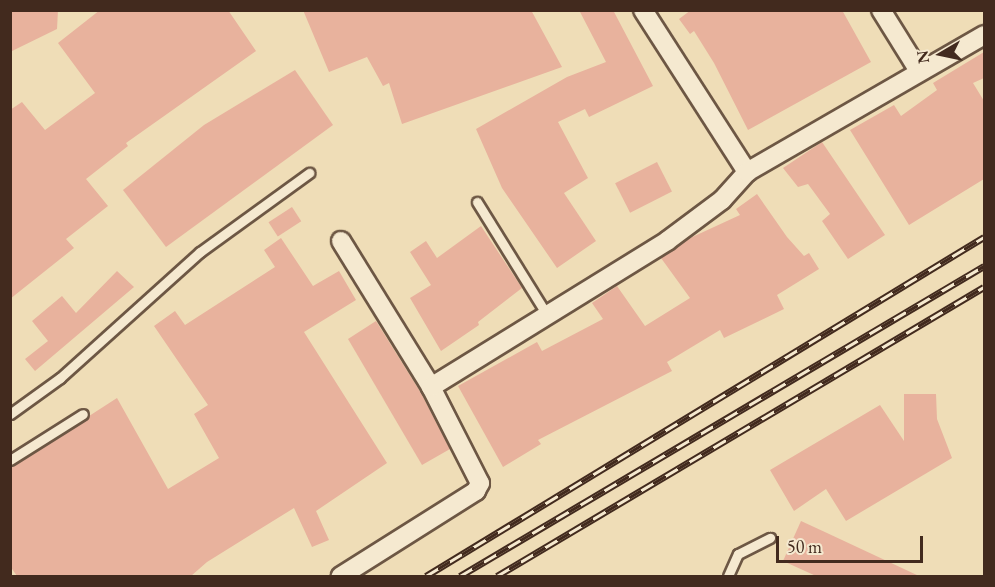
<!DOCTYPE html>
<style>
body{margin:0}
#map{position:relative;width:995px;height:587px;overflow:hidden;background:#efddb7;font-family:"EB Garamond",serif}
div>[style]{position:absolute}
.building>*{inset:0;background:#e8b29d;transform-origin:0 0}
.roads{filter:drop-shadow(2px 0 #6d5744) drop-shadow(-2px 0 #6d5744) drop-shadow(0 2px #6d5744) drop-shadow(0 -2px #6d5744)}
.service>*{height:9px;margin:-4.5px;padding:0 4.5px;transform-origin:4.5px;border-radius:4.5px;background:#f5e9d0}
.minor>*{height:18px;margin:-9px;padding:0 9px;transform-origin:9px;border-radius:9px;background:#f5e9d0}
.rail>*{height:7px;margin-top:-3.5px;transform-origin:0;background:repeating-linear-gradient(90deg,#f5e9d0 0 14px,#422a1e 0 28px);box-sizing:border-box;border-block:2px solid #422a1e}
span{translate:-50% -50%;white-space:nowrap;text-align:center;line-height:1.15;-webkit-text-stroke:4.5px #f5e9d0;paint-order:stroke}
.frame{position:absolute;inset:0;border:12px solid #422a1e;pointer-events:none}
.north{position:absolute;left:911px;top:24px;width:60px;height:60px;-webkit-text-stroke:4px #f5e9d0;paint-order:stroke;rotate:261deg;font-size:16px;font-weight:700;line-height:24px;text-align:center;color:#422a1e}
.north::after{content:'';display:block;margin:auto;width:21px;height:27px;background:#422a1e;clip-path:polygon(50% 0,100% 100%,50% 72%,0 100%)}
.scale{position:absolute;left:776px;top:536px;width:147px;height:27px;box-sizing:border-box;border:3px solid #422a1e;border-top:0;padding-left:8px;font-size:18px;line-height:21px;white-space:nowrap;color:#422a1e;-webkit-text-stroke:4px #f5e9d0;paint-order:stroke}
</style>
<div id="map">
<div class="building">
<i style="clip-path:polygon(10px 10px,58px 10px,57px 29px,10px 52px)"></i>
<i style="clip-path:polygon(100px 10px,228px 10px,256px 51px,126px 143px,128px 146px,86px 179px,108px 206px,66px 239px,74px 248px,10px 299px,10px 110px,22px 102px,45px 130px,95px 93px,58px 43px)"></i>
<i style="clip-path:polygon(303px 10px,531px 10px,562px 67px,402px 124px,389px 83px,383px 86px,367px 57px,329px 72px)"></i>
<i style="clip-path:polygon(579px 10px,613px 10px,653px 86px,589px 117px,585px 109px,558px 122px,588px 178px,564px 193px,596px 241px,557px 268px,502px 188px,476px 129px,567px 77px,606px 62px)"></i>
<i style="clip-path:polygon(691px 10px,842px 10px,871px 62px,748px 130px,714px 63px,694px 31px,690px 34px,679px 19px)"></i>
<i style="clip-path:polygon(984px 52px,984px 78px,973px 83px,984px 101px,984px 179px,909px 225px,850px 130px,894px 105px,901px 116px,937px 90px,933px 83px)"></i>
<i style="clip-path:polygon(295px 70px,333px 125px,166px 247px,123px 190px,204px 125px)"></i>
<i style="clip-path:polygon(822px 142px,885px 235px,848px 259px,822px 221px,830px 214px,808px 184px,798px 187px,783px 168px)"></i>
<i style="left:657px;top:162px;width:33px;height:47px;rotate:63deg"></i>
<i style="clip-path:polygon(757px 194px,787px 237px,804px 256px,809px 253px,819px 269px,777px 295px,784px 309px,724px 338px,720px 330px,667px 362px,672px 371px,538px 440px,541px 444px,503px 467px,458px 386px,537px 342px,542px 351px,603px 319px,592px 303px,617px 286px,645px 326px,690px 298px,661px 258px,688px 239px,740px 215px,736px 209px)"></i>
<i style="left:292px;top:207px;width:17px;height:28px;rotate:57deg"></i>
<i style="clip-path:polygon(481px 226px,522px 288px,478px 322px,479px 325px,441px 351px,410px 298px,431px 285px,410px 252px,426px 241px,437px 258px)"></i>
<i style="clip-path:polygon(281px 238px,313px 286px,339px 271px,356px 300px,304px 332px,387px 463px,316px 511px,329px 540px,312px 547px,294px 508px,207px 562px,191px 576px,17px 576px,10px 566px,10px 467px,117px 398px,168px 489px,219px 458px,194px 414px,208px 405px,154px 326px,175px 311px,185px 325px,275px 267px,264px 250px)"></i>
<i style="clip-path:polygon(117px 271px,134px 287px,35px 371px,25px 359px,48px 341px,32px 321px,62px 296px,76px 313px)"></i>
<i style="clip-path:polygon(376px 321px,421px 393px,450px 449px,422px 465px,348px 339px)"></i>
<i style="clip-path:polygon(904px 394px,936px 394px,937px 419px,952px 458px,846px 521px,826px 489px,794px 511px,770px 470px,880px 405px,904px 441px)"></i>
<i style="clip-path:polygon(801px 521px,827px 533px,919px 576px,816px 576px,783px 561px)"></i>
</div>
<div class="roads">
<div class="service">
<i style="left:477px;top:202px;width:133px;rotate:58.2deg"></i>
<i style="left:10px;top:414px;width:62px;rotate:-35.8deg"></i>
<i style="left:60px;top:378px;width:188px;rotate:-42deg"></i>
<i style="left:200px;top:252px;width:135px;rotate:-35.9deg"></i>
<i style="left:10px;top:460px;width:86px;rotate:-32.2deg"></i>
<i style="left:728px;top:576px;width:24px;rotate:-66deg"></i>
<i style="left:738px;top:554px;width:36px;rotate:-27deg"></i>
</div>
<div class="minor">
<i style="left:643px;top:10px;width:193px;rotate:57.3deg"></i>
<i style="left:881px;top:10px;width:72px;rotate:58.1deg"></i>
<i style="left:341px;top:241px;width:172px;rotate:58.3deg"></i>
<i style="left:431px;top:387px;width:108px;rotate:63deg"></i>
<i style="left:480px;top:483px;width:9px;rotate:117deg"></i>
<i style="left:476px;top:491px;width:160px;rotate:147.8deg"></i>
<i style="left:431px;top:387px;width:278px;rotate:-31.7deg"></i>
<i style="left:667px;top:241px;width:69px;rotate:-36.7deg"></i>
<i style="left:722px;top:200px;width:38px;rotate:-48deg"></i>
<i style="left:747px;top:172px;width:274px;rotate:-30deg"></i>
</div>
</div>
<div class="rail">
<i style="left:426px;top:576px;width:653px;rotate:-31.28deg"></i>
<i style="left:460px;top:576px;width:609px;rotate:-30.61deg"></i>
<i style="left:497px;top:576px;width:566px;rotate:-30.69deg"></i>
</div>
<div class="frame"></div>
<div class="north">N</div>
<div class="scale">50 m</div>
</div>
